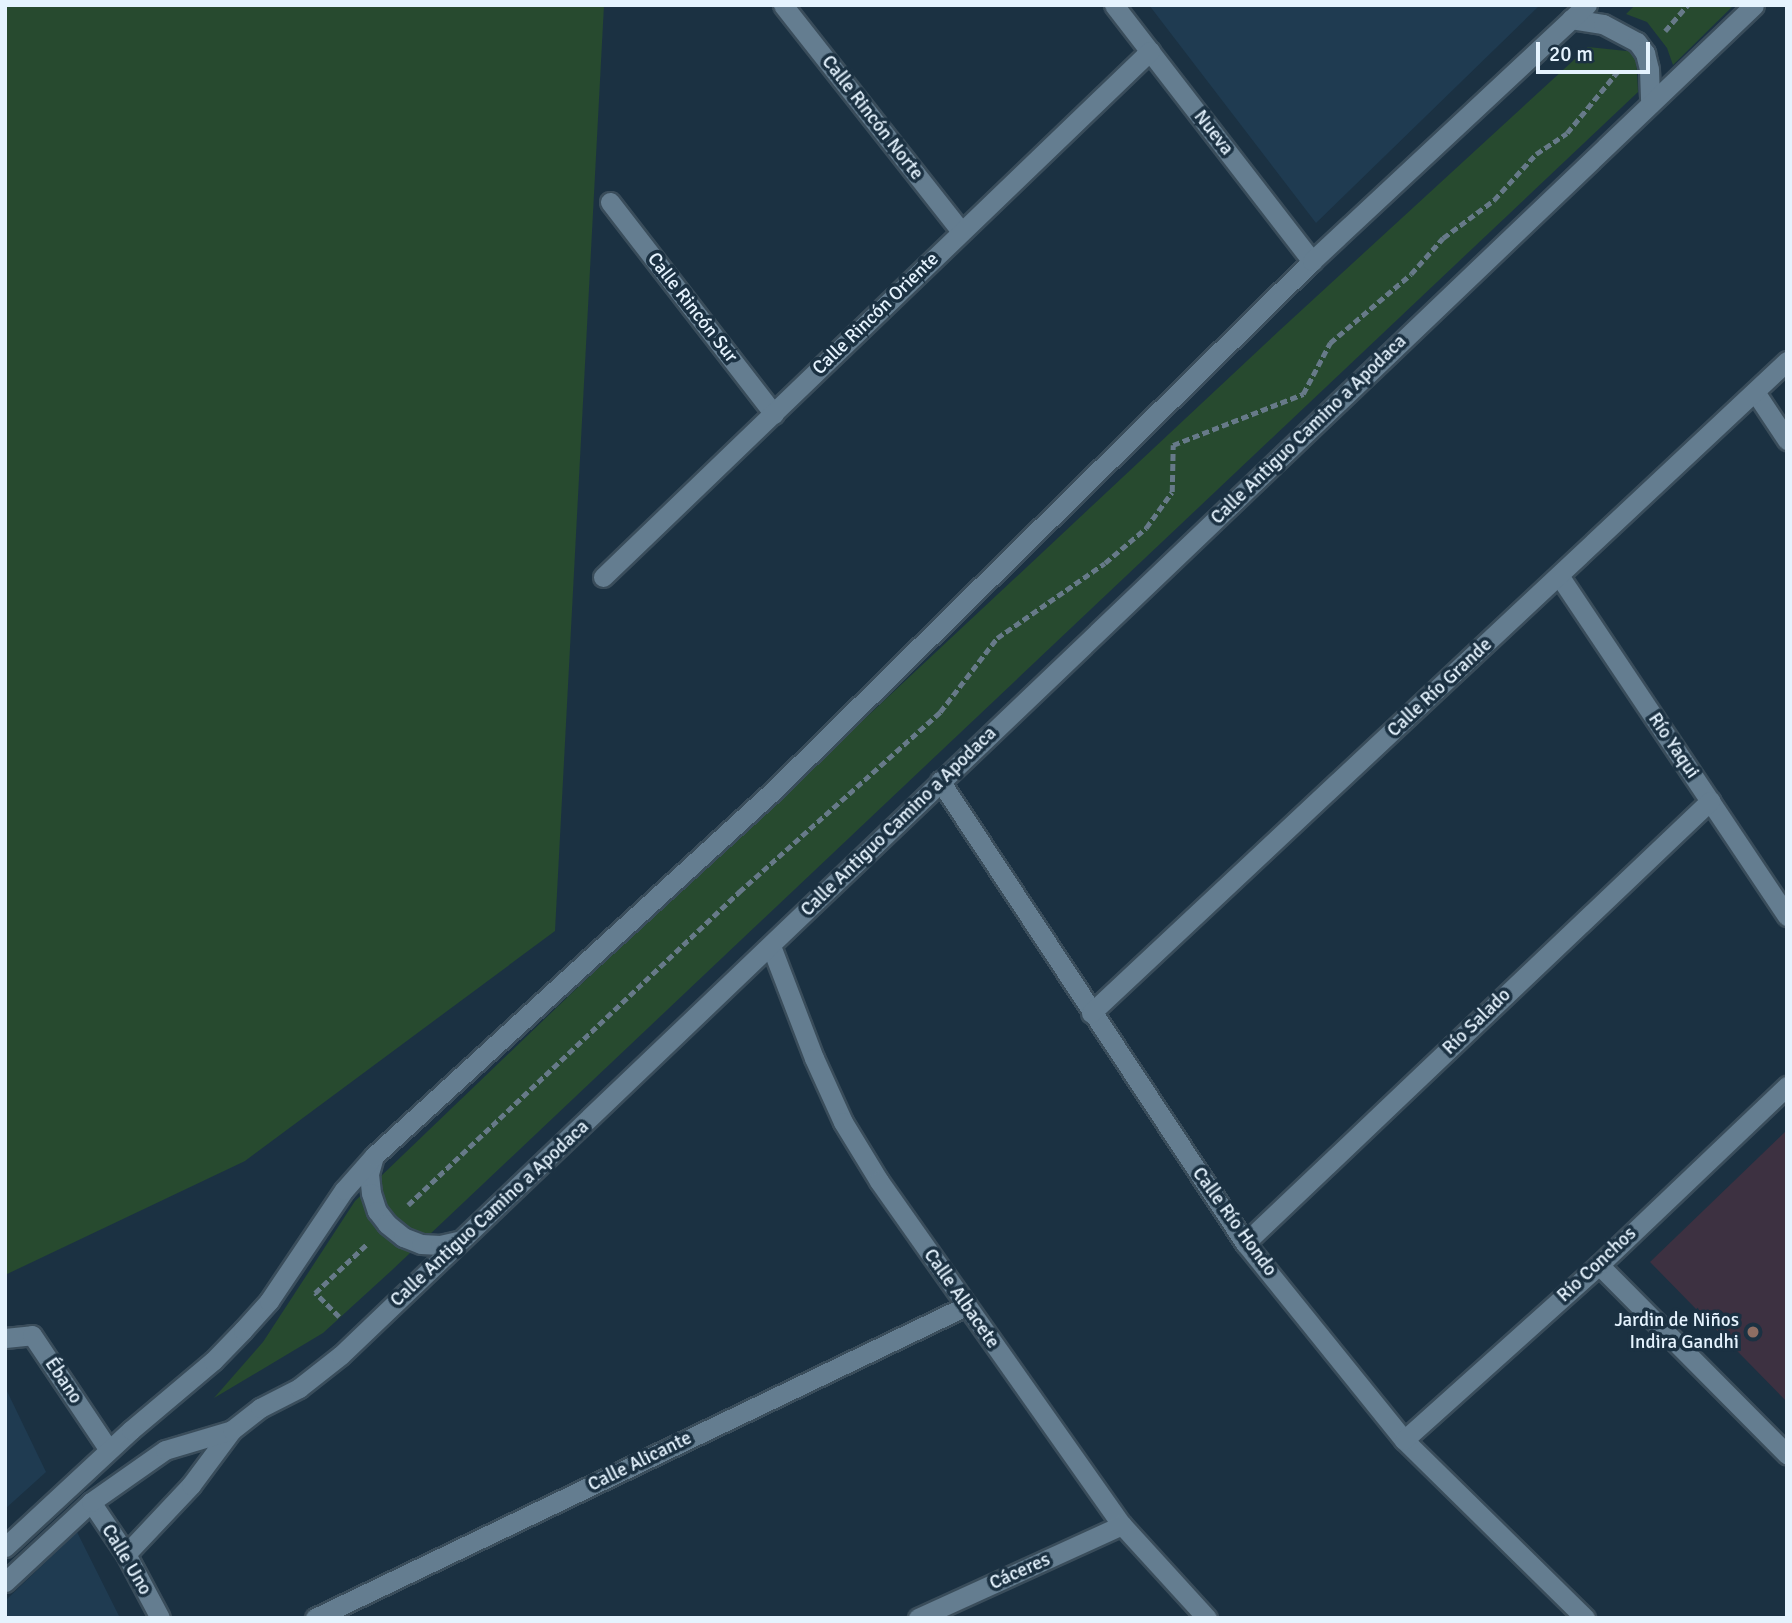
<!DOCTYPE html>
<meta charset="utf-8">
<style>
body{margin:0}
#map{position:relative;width:1792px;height:1623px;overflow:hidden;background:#1b3142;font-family:Signika,sans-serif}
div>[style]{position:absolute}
.built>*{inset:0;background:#1f3b51}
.education>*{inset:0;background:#3d3141}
.green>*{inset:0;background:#274a2f}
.path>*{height:4.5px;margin-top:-2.25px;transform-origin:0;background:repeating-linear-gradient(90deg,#677a89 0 7px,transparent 0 10.5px)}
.roads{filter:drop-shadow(2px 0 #3a4d5b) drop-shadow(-2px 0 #3a4d5b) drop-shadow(0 2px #3a4d5b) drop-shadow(0 -2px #3a4d5b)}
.service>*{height:19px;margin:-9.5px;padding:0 9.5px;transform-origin:9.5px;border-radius:9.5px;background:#647d90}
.minor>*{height:19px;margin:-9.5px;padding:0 9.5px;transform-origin:9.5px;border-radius:9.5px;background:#647d90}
.tertiary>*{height:19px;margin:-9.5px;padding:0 9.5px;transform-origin:9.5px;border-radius:9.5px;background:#647d90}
.dots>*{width:19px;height:19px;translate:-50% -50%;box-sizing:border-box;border:4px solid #1b3142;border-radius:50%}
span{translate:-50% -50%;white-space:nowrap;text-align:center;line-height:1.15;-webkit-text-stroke:7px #1b3142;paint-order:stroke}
.street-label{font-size:19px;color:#e5f3fe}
.poi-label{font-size:19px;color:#e5f3fe}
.right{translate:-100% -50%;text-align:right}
.frame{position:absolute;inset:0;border:7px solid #e5f3fe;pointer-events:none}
.scale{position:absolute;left:1536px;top:42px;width:114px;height:32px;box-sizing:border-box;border:4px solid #e5f3fe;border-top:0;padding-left:9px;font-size:21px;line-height:24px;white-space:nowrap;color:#e5f3fe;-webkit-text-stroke:5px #1b3142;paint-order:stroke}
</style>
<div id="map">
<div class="built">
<i style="clip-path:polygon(1149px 5px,1540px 5px,1316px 223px)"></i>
<i style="clip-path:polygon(5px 1387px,46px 1472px,5px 1509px)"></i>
<i style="clip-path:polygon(77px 1532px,120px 1618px,5px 1618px,5px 1601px)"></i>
</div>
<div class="education">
<i style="clip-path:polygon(1787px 1130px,1787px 1402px,1650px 1262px)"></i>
</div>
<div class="green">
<i style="clip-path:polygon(5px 5px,604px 5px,555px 931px,245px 1161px,5px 1275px)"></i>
<i style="clip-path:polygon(1635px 5px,1734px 5px,1673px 65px,1667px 48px,1647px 22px,1626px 14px)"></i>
<i style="clip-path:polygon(1588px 47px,1636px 52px,1638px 92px,391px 1271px,323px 1333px,214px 1398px,263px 1342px,355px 1201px,576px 989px,1280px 330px)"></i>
</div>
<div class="path">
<i style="left:1665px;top:31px;width:35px;rotate:-49deg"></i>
<i style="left:408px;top:1205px;width:456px;rotate:-43.4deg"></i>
<i style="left:739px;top:892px;width:270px;rotate:-41.8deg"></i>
<i style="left:940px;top:712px;width:93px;rotate:-52.4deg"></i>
<i style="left:997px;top:638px;width:131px;rotate:-34.8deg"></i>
<i style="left:1105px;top:563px;width:54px;rotate:-40.5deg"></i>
<i style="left:1146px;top:528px;width:44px;rotate:-54.2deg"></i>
<i style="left:1172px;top:492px;width:47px;rotate:-88.8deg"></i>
<i style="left:1173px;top:445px;width:140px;rotate:-21.4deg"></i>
<i style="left:1303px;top:394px;width:58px;rotate:-62.1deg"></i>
<i style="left:1330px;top:343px;width:106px;rotate:-40.4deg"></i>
<i style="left:1411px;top:274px;width:48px;rotate:-48.4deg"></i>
<i style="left:1443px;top:238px;width:64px;rotate:-36.7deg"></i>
<i style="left:1494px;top:200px;width:62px;rotate:-47.6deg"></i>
<i style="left:1536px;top:154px;width:37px;rotate:-34deg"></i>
<i style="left:1567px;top:133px;width:82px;rotate:-50.5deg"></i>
<i style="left:339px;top:1317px;width:34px;rotate:-135deg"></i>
<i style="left:315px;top:1293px;width:70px;rotate:-43.3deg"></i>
</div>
<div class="roads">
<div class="service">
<i style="left:5px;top:1338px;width:27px;rotate:-6deg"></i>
<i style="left:32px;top:1335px;width:138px;rotate:56.2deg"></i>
</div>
<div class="minor">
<i style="left:783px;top:5px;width:288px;rotate:51.8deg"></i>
<i style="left:1114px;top:5px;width:324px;rotate:52.3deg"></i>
<i style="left:610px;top:202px;width:268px;rotate:52.3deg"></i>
<i style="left:1755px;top:392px;width:58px;rotate:56.3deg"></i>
<i style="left:603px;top:577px;width:759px;rotate:-43.88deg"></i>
<i style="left:1560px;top:577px;width:408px;rotate:56.2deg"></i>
<i style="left:940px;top:781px;width:554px;rotate:56.57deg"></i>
<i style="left:1245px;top:1243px;width:253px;rotate:51.1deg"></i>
<i style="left:1404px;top:1440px;width:254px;rotate:44.5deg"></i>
<i style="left:771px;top:946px;width:120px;rotate:69deg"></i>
<i style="left:814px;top:1058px;width:70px;rotate:65.6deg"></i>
<i style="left:843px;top:1122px;width:69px;rotate:58.6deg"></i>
<i style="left:879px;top:1181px;width:421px;rotate:54.8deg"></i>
<i style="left:1122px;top:1525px;width:126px;rotate:47.6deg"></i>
<i style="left:1091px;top:1013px;width:954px;rotate:-43.13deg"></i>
<i style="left:1245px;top:1243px;width:642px;rotate:-43.55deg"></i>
<i style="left:1599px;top:1265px;width:267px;rotate:45.2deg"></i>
<i style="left:1404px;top:1440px;width:262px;rotate:-41.9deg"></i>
<i style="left:1599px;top:1265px;width:260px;rotate:-43.6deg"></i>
<i style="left:91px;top:1502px;width:63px;rotate:56.1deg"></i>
<i style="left:126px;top:1554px;width:72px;rotate:62deg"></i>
<i style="left:315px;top:1618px;width:722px;rotate:-25.61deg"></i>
<i style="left:918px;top:1618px;width:224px;rotate:-24.5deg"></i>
</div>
<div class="tertiary">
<i style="left:1571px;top:19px;width:32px;rotate:9deg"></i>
<i style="left:1603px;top:24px;width:38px;rotate:28deg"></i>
<i style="left:1637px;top:42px;width:14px;rotate:54deg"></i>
<i style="left:1645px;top:53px;width:16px;rotate:76deg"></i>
<i style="left:1649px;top:69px;width:35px;rotate:88deg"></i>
<i style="left:374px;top:1156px;width:19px;rotate:106deg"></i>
<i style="left:369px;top:1174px;width:19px;rotate:84deg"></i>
<i style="left:371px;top:1193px;width:19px;rotate:72deg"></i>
<i style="left:377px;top:1211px;width:16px;rotate:52deg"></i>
<i style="left:387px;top:1224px;width:21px;rotate:39deg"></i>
<i style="left:403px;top:1237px;width:19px;rotate:21deg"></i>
<i style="left:421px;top:1244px;width:19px;rotate:3deg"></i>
<i style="left:440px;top:1245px;width:18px;rotate:-13deg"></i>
<i style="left:5px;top:1547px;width:172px;rotate:-42.9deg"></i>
<i style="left:131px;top:1430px;width:107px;rotate:-40.1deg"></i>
<i style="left:213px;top:1361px;width:43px;rotate:-45.9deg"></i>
<i style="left:243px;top:1330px;width:39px;rotate:-48deg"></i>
<i style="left:269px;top:1301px;width:134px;rotate:-56deg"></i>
<i style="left:344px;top:1190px;width:45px;rotate:-48.6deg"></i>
<i style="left:374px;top:1156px;width:542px;rotate:-42.46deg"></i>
<i style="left:774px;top:790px;width:755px;rotate:-44.52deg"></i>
<i style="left:1312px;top:261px;width:376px;rotate:-43deg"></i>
<i style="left:126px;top:1554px;width:95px;rotate:-46.7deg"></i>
<i style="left:191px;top:1485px;width:69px;rotate:-53.3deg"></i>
<i style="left:5px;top:1582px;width:117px;rotate:-42.9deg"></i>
<i style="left:91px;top:1502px;width:90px;rotate:-35.1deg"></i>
<i style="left:165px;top:1450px;width:70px;rotate:-16.6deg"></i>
<i style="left:232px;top:1430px;width:36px;rotate:-38deg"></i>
<i style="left:260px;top:1408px;width:44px;rotate:-27.1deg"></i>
<i style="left:299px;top:1388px;width:53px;rotate:-38.2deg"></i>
<i style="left:341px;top:1355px;width:1954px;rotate:-43.69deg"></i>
</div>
</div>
<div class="dots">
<i style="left:1753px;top:1332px;background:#8d6e63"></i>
</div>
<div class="street-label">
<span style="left:872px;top:118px;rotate:52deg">Calle Rincón Norte</span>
<span style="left:1213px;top:133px;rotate:52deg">Nueva</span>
<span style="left:692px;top:308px;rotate:52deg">Calle Rincón Sur</span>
<span style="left:876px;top:314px;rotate:-44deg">Calle Rincón Oriente</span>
<span style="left:1309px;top:430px;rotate:-44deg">Calle Antiguo Camino a Apodaca</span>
<span style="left:1440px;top:688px;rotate:-43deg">Calle Río Grande</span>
<span style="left:1673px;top:746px;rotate:56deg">Río Yaqui</span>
<span style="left:899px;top:822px;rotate:-44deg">Calle Antiguo Camino a Apodaca</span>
<span style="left:1477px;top:1022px;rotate:-44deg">Río Salado</span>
<span style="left:490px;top:1214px;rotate:-43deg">Calle Antiguo Camino a Apodaca</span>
<span style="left:1234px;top:1222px;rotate:54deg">Calle Río Hondo</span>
<span style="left:1597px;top:1265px;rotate:-43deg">Río Conchos</span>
<span style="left:961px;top:1299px;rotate:55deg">Calle Albacete</span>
<span style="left:63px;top:1381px;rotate:56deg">Ébano</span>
<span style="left:640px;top:1462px;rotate:-26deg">Calle Alicante</span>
<span style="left:126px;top:1560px;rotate:59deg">Calle Uno</span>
<span style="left:1020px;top:1572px;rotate:-24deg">Cáceres</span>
</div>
<div class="poi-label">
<span class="right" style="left:1739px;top:1332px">Jardin de Niños<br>Indira Gandhi</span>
</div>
<div class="frame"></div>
<div class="scale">20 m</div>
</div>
